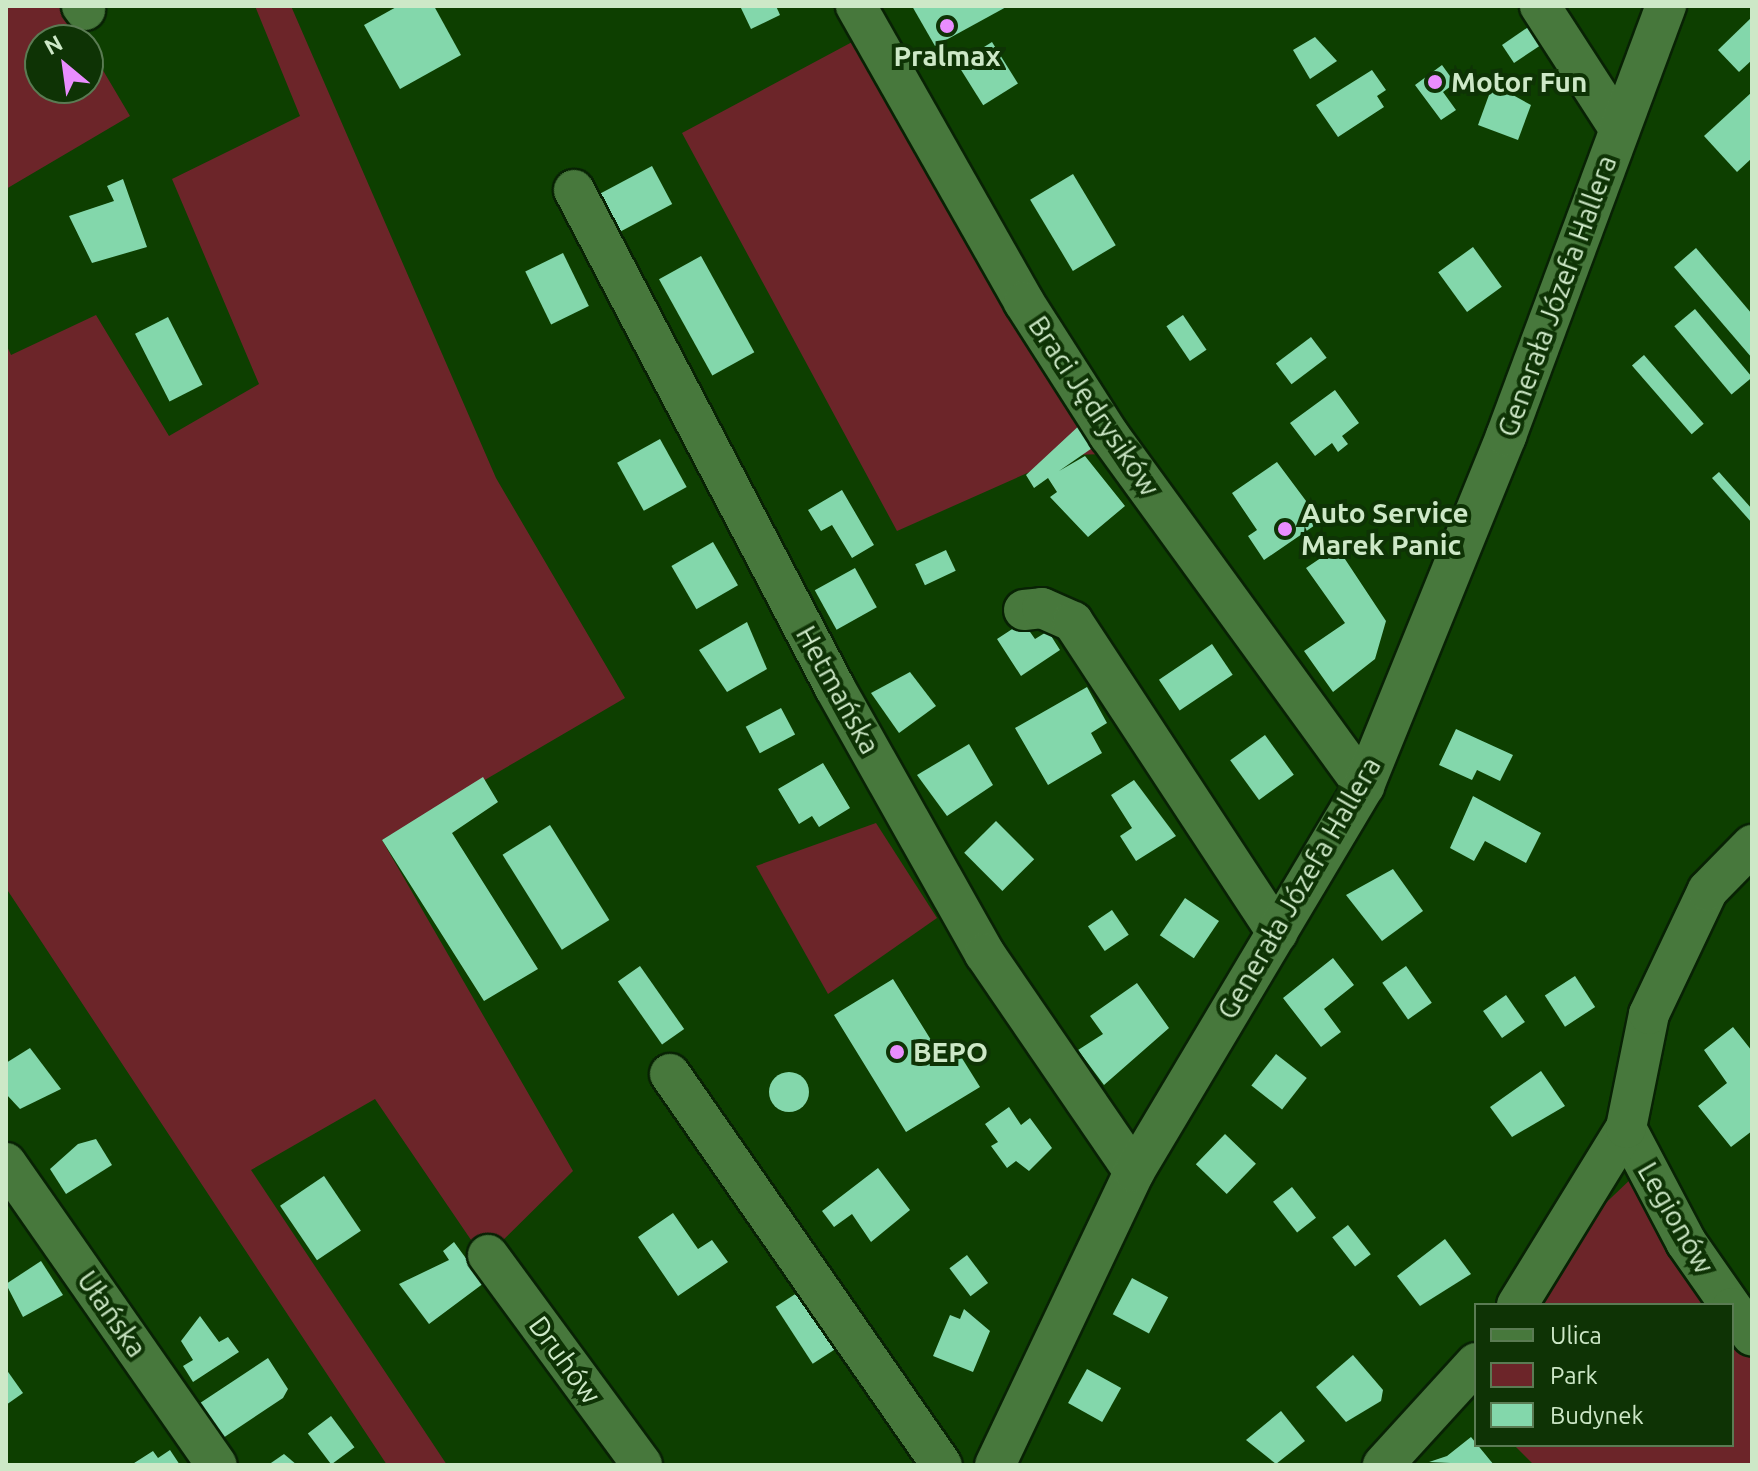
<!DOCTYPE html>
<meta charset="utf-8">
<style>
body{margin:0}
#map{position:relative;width:1758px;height:1471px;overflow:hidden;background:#0d3f00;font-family:Ubuntu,sans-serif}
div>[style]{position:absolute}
.green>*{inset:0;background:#6c2529}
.building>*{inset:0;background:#83d7ab;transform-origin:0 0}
.round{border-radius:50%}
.roads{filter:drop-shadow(2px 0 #082204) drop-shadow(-2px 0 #082204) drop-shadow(0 2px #082204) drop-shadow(0 -2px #082204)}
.minor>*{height:40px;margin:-20px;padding:0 20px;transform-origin:20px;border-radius:20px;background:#47783c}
.dots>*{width:22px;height:22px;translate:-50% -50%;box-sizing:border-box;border:4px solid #0e3305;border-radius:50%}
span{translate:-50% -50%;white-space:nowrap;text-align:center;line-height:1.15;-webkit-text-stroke:8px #0e3305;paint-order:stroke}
.poi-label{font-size:28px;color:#cde8c7;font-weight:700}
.left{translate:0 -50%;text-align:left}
.street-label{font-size:28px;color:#cde8c7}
.frame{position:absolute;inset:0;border:8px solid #cde8c7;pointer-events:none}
.legend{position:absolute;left:1474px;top:1303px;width:260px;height:144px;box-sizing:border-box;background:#0e3305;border:2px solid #5a7b53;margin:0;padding:10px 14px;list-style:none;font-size:24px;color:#cde8c7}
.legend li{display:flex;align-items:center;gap:16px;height:40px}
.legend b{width:40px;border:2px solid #5a7b53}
.north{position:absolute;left:24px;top:24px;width:80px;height:80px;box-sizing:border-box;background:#0e3305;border:2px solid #5a7b53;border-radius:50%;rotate:331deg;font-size:22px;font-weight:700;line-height:32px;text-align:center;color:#cde8c7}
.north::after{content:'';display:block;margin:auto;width:28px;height:36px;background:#e98dfe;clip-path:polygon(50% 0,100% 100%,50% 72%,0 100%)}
</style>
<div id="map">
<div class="green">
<i style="clip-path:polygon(6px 6px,65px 6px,85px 40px,40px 40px,40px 88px,88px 88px,88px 45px,130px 116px,6px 189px)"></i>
<i style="clip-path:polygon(255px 6px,291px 6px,496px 478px,625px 698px,382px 840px,573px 1171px,484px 1259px,375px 1099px,251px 1170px,447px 1465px,387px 1465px,6px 888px,6px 344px,11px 355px,96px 315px,169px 436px,259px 384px,172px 179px,300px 116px)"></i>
<i style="clip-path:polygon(854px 41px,1107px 454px,1068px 455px,897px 531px,682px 133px)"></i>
<i style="clip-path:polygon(876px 823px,937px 918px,828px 994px,756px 866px)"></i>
<i style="clip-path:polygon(1634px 1176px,1721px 1305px,1536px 1305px,1591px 1217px)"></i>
<i style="clip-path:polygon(1732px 1321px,1752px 1350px,1752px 1465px,1534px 1465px,1514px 1445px,1732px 1445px)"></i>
</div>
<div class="building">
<i style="clip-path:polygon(398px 6px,434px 6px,461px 55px,400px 89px,364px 25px)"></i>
<i style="clip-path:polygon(740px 6px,776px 6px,780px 15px,751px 29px)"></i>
<i style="clip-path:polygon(912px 6px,1008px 6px,935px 46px)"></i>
<i style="clip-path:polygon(1752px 17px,1752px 60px,1739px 72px,1718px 50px)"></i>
<i style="clip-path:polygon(1540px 19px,1544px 43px,1514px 63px,1502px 45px)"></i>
<i style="clip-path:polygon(1315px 37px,1337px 61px,1310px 79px,1293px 50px)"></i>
<i style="left:992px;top:42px;width:49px;height:41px;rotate:58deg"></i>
<i style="clip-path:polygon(1442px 65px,1455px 83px,1443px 92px,1456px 110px,1441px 120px,1415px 85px)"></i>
<i style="clip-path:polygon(1372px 70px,1386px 90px,1377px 96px,1384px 107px,1338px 137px,1316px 105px)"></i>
<i style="clip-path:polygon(1493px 84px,1531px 105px,1518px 140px,1478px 125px)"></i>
<i style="clip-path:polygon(1752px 92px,1752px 158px,1737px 172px,1704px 136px)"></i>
<i style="left:652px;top:166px;width:43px;height:59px;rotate:62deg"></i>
<i style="left:1073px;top:174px;width:83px;height:50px;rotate:59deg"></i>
<i style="clip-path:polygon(123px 179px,147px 247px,92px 263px,69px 216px,114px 201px,107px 186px)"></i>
<i style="left:1473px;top:247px;width:49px;height:43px;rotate:54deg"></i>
<i style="clip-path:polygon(1696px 248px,1752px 314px,1752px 358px,1674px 267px)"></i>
<i style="left:563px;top:253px;width:59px;height:42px;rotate:64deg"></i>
<i style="left:701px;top:256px;width:110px;height:48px;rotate:61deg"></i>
<i style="left:1695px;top:309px;width:89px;height:27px;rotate:50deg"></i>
<i style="left:1183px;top:315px;width:42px;height:20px;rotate:56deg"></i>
<i style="left:168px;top:317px;width:76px;height:37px;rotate:63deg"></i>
<i style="left:1311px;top:337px;width:26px;height:44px;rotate:53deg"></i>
<i style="left:1644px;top:355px;width:91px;height:16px;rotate:49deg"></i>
<i style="clip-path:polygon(1335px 390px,1359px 423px,1342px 436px,1348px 444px,1338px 452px,1332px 443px,1315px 456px,1290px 423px)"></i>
<i style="clip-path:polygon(1083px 422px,1098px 444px,1059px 471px,1085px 456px,1125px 506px,1088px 537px,1050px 497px,1057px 492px,1048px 478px,1034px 488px,1026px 475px)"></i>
<i style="left:660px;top:439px;width:55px;height:49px;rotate:61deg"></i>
<i style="clip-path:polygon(1277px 462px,1321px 521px,1264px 560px,1248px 536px,1257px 530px,1232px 493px)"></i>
<i style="clip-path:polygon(1719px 472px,1752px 509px,1752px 523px,1712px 478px)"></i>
<i style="clip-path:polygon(842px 490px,874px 545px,852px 558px,832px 525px,821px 531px,808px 510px)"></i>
<i style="left:713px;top:542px;width:50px;height:48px;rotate:60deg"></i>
<i style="clip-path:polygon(1337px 547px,1386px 621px,1375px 659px,1333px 692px,1304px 651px,1345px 623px,1306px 568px)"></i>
<i style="left:946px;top:550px;width:23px;height:34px;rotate:65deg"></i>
<i style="left:855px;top:568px;width:45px;height:46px;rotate:61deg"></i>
<i style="clip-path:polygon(747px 622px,767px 669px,727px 692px,699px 650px)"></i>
<i style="clip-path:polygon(1023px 622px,1035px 639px,1048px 631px,1060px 650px,1021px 676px,997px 639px)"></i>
<i style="left:1212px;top:644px;width:37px;height:64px;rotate:56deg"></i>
<i style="clip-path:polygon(910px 672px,936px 706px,899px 733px,871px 693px)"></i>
<i style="clip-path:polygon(1087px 687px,1107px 723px,1091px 733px,1102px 753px,1048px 785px,1015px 728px)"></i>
<i style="left:781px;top:708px;width:30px;height:40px;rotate:62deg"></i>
<i style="clip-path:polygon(1456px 729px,1513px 755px,1500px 781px,1477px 770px,1472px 780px,1439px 765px)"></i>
<i style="left:1265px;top:735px;width:49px;height:43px;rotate:54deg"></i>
<i style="clip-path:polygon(969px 744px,993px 785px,947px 816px,917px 775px)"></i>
<i style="clip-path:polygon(823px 763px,850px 808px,819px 827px,812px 816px,799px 824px,778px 789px)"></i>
<i style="clip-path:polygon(483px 777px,498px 802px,452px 833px,538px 969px,484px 1001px,382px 840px)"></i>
<i style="clip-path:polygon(1134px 780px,1176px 836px,1136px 861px,1120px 836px,1132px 828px,1111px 795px)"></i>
<i style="clip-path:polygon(1473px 796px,1541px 833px,1526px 863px,1485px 841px,1474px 861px,1450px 848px)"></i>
<i style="left:996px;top:821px;width:54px;height:45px;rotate:45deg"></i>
<i style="left:550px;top:825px;width:112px;height:56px;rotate:58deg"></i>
<i style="clip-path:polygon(1393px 869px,1423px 911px,1382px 941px,1346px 895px)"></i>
<i style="left:1185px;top:898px;width:41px;height:45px;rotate:34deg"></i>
<i style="left:1112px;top:910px;width:30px;height:29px;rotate:56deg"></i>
<i style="clip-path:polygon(1333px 958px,1354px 985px,1324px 1009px,1341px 1032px,1321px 1047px,1283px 998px)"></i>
<i style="left:640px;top:966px;width:77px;height:27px;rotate:55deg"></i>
<i style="left:1406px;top:966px;width:45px;height:29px;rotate:55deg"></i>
<i style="left:1575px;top:976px;width:37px;height:36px;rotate:57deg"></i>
<i style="clip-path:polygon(893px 979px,941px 1056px,955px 1047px,980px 1087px,906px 1132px,834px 1015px)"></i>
<i style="clip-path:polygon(1137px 983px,1169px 1028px,1104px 1085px,1078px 1050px,1103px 1034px,1090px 1016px)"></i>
<i style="left:1506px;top:995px;width:33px;height:28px;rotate:55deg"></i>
<i style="clip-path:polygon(1733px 1027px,1752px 1051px,1752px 1131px,1731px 1147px,1698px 1106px,1727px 1083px,1704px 1050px)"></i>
<i style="clip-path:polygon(30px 1048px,61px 1089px,20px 1109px,6px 1094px,6px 1063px)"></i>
<i style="left:1276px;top:1054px;width:39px;height:40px;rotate:38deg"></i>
<i style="clip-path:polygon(1541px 1071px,1565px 1106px,1512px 1137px,1490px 1107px)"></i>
<i class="round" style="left:769px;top:1072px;width:40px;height:40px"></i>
<i style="clip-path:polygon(1009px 1107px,1021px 1125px,1030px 1118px,1052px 1148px,1029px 1171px,1016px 1161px,1007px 1168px,991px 1146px,998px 1142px,985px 1124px)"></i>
<i style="left:1225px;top:1134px;width:43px;height:42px;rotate:44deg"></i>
<i style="clip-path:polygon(96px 1139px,112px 1165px,66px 1194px,50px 1169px,78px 1144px)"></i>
<i style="clip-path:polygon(878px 1168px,910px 1210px,871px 1242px,852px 1214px,834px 1227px,822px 1211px)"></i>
<i style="left:324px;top:1176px;width:66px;height:53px;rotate:56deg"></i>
<i style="left:1292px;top:1187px;width:39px;height:24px;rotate:52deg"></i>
<i style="clip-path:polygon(673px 1213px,698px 1249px,712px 1240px,728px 1262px,678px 1296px,638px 1237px)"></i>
<i style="left:1348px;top:1225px;width:37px;height:20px;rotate:52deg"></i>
<i style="clip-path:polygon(1445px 1239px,1471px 1274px,1420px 1306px,1397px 1276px)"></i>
<i style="clip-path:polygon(454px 1242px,484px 1283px,429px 1324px,399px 1284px,449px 1260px,443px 1251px)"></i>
<i style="left:967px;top:1255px;width:35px;height:22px;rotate:53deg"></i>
<i style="clip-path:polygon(41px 1261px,63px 1295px,23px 1317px,6px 1284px)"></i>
<i style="left:1132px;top:1278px;width:41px;height:41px;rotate:28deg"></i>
<i style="left:800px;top:1291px;width:68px;height:29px;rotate:57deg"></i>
<i style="clip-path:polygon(964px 1309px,990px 1331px,973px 1372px,933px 1356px,950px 1315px,960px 1319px)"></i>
<i style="clip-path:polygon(200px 1316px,219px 1342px,228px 1337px,239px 1352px,193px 1382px,183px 1366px,193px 1360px,181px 1341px)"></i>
<i style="clip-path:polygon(1353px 1355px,1383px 1390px,1381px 1401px,1346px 1422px,1316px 1387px)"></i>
<i style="clip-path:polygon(268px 1358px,288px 1389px,283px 1398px,223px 1438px,213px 1423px,204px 1429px,191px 1409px)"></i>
<i style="clip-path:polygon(6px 1369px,23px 1393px,6px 1405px)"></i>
<i style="left:1087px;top:1369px;width:39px;height:39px;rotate:29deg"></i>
<i style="clip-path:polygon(1281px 1411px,1305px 1441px,1276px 1464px,1246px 1440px)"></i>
<i style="left:331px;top:1416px;width:39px;height:29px;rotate:53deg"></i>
<i style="clip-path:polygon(1471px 1437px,1494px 1465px,1429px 1462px,1447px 1456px)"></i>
<i style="clip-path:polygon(170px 1450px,180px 1465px,131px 1465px,153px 1451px,158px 1458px)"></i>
<i style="clip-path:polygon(284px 1454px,297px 1465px,268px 1465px)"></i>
</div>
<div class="roads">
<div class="minor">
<i style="left:82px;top:6px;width:5px;rotate:53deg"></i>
<i style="left:856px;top:6px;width:340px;rotate:60.4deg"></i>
<i style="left:1024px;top:302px;width:158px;rotate:57.4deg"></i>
<i style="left:1109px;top:435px;width:434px;rotate:54deg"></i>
<i style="left:1540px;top:6px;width:145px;rotate:57.1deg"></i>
<i style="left:574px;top:190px;width:562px;rotate:62.34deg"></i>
<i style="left:835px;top:688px;width:305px;rotate:60.6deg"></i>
<i style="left:985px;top:954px;width:264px;rotate:55.6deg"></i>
<i style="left:1024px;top:610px;width:18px;rotate:-6deg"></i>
<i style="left:1042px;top:608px;width:34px;rotate:24deg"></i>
<i style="left:1073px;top:622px;width:372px;rotate:56.7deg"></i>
<i style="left:670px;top:1074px;width:476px;rotate:55.2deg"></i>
<i style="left:1626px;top:1128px;width:129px;rotate:62.2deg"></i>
<i style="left:1686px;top:1242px;width:77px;rotate:55.1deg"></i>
<i style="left:6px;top:1163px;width:368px;rotate:55.1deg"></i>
<i style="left:488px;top:1255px;width:260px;rotate:53.7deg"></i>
<i style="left:1517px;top:1305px;width:208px;rotate:-58.4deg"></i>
<i style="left:1626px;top:1128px;width:116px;rotate:-78.6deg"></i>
<i style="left:1649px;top:1014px;width:137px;rotate:-64.6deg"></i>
<i style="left:1708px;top:890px;width:63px;rotate:-45.6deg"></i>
<i style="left:1732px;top:1308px;width:34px;rotate:54deg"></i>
<i style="left:995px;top:1465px;width:324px;rotate:-64.6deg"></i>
<i style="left:1134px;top:1172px;width:449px;rotate:-59.2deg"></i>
<i style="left:1364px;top:786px;width:378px;rotate:-67.9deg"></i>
<i style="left:1506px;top:436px;width:459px;rotate:-69.6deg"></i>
<i style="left:1383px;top:1465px;width:138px;rotate:-47.6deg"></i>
</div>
</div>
<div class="dots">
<i style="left:947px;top:26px;background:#e98dfe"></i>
<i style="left:1435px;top:82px;background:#e98dfe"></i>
<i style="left:1285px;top:529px;background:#e98dfe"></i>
<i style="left:897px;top:1052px;background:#e98dfe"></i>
</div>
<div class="poi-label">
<span style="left:947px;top:56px">Pralmax</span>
<span class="left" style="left:1451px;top:82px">Motor Fun</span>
<span class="left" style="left:1301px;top:529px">Auto Service<br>Marek Panic</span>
<span class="left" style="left:913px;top:1052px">BEPO</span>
</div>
<div class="street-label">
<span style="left:1557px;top:296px;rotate:-70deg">Generała Józefa Hallera</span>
<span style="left:1094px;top:406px;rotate:56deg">Braci Jędrysików</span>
<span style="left:838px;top:690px;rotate:61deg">Hetmańska</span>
<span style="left:1299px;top:888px;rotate:-60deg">Generała Józefa Hallera</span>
<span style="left:1676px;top:1218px;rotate:60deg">Legionów</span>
<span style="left:112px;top:1314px;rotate:55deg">Ułańska</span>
<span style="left:565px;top:1360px;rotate:54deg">Druhów</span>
</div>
<div class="frame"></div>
<ul class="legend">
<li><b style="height:10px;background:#47783c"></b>Ulica</li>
<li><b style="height:22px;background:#6c2529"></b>Park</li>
<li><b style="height:22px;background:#83d7ab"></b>Budynek</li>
</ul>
<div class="north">N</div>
</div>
